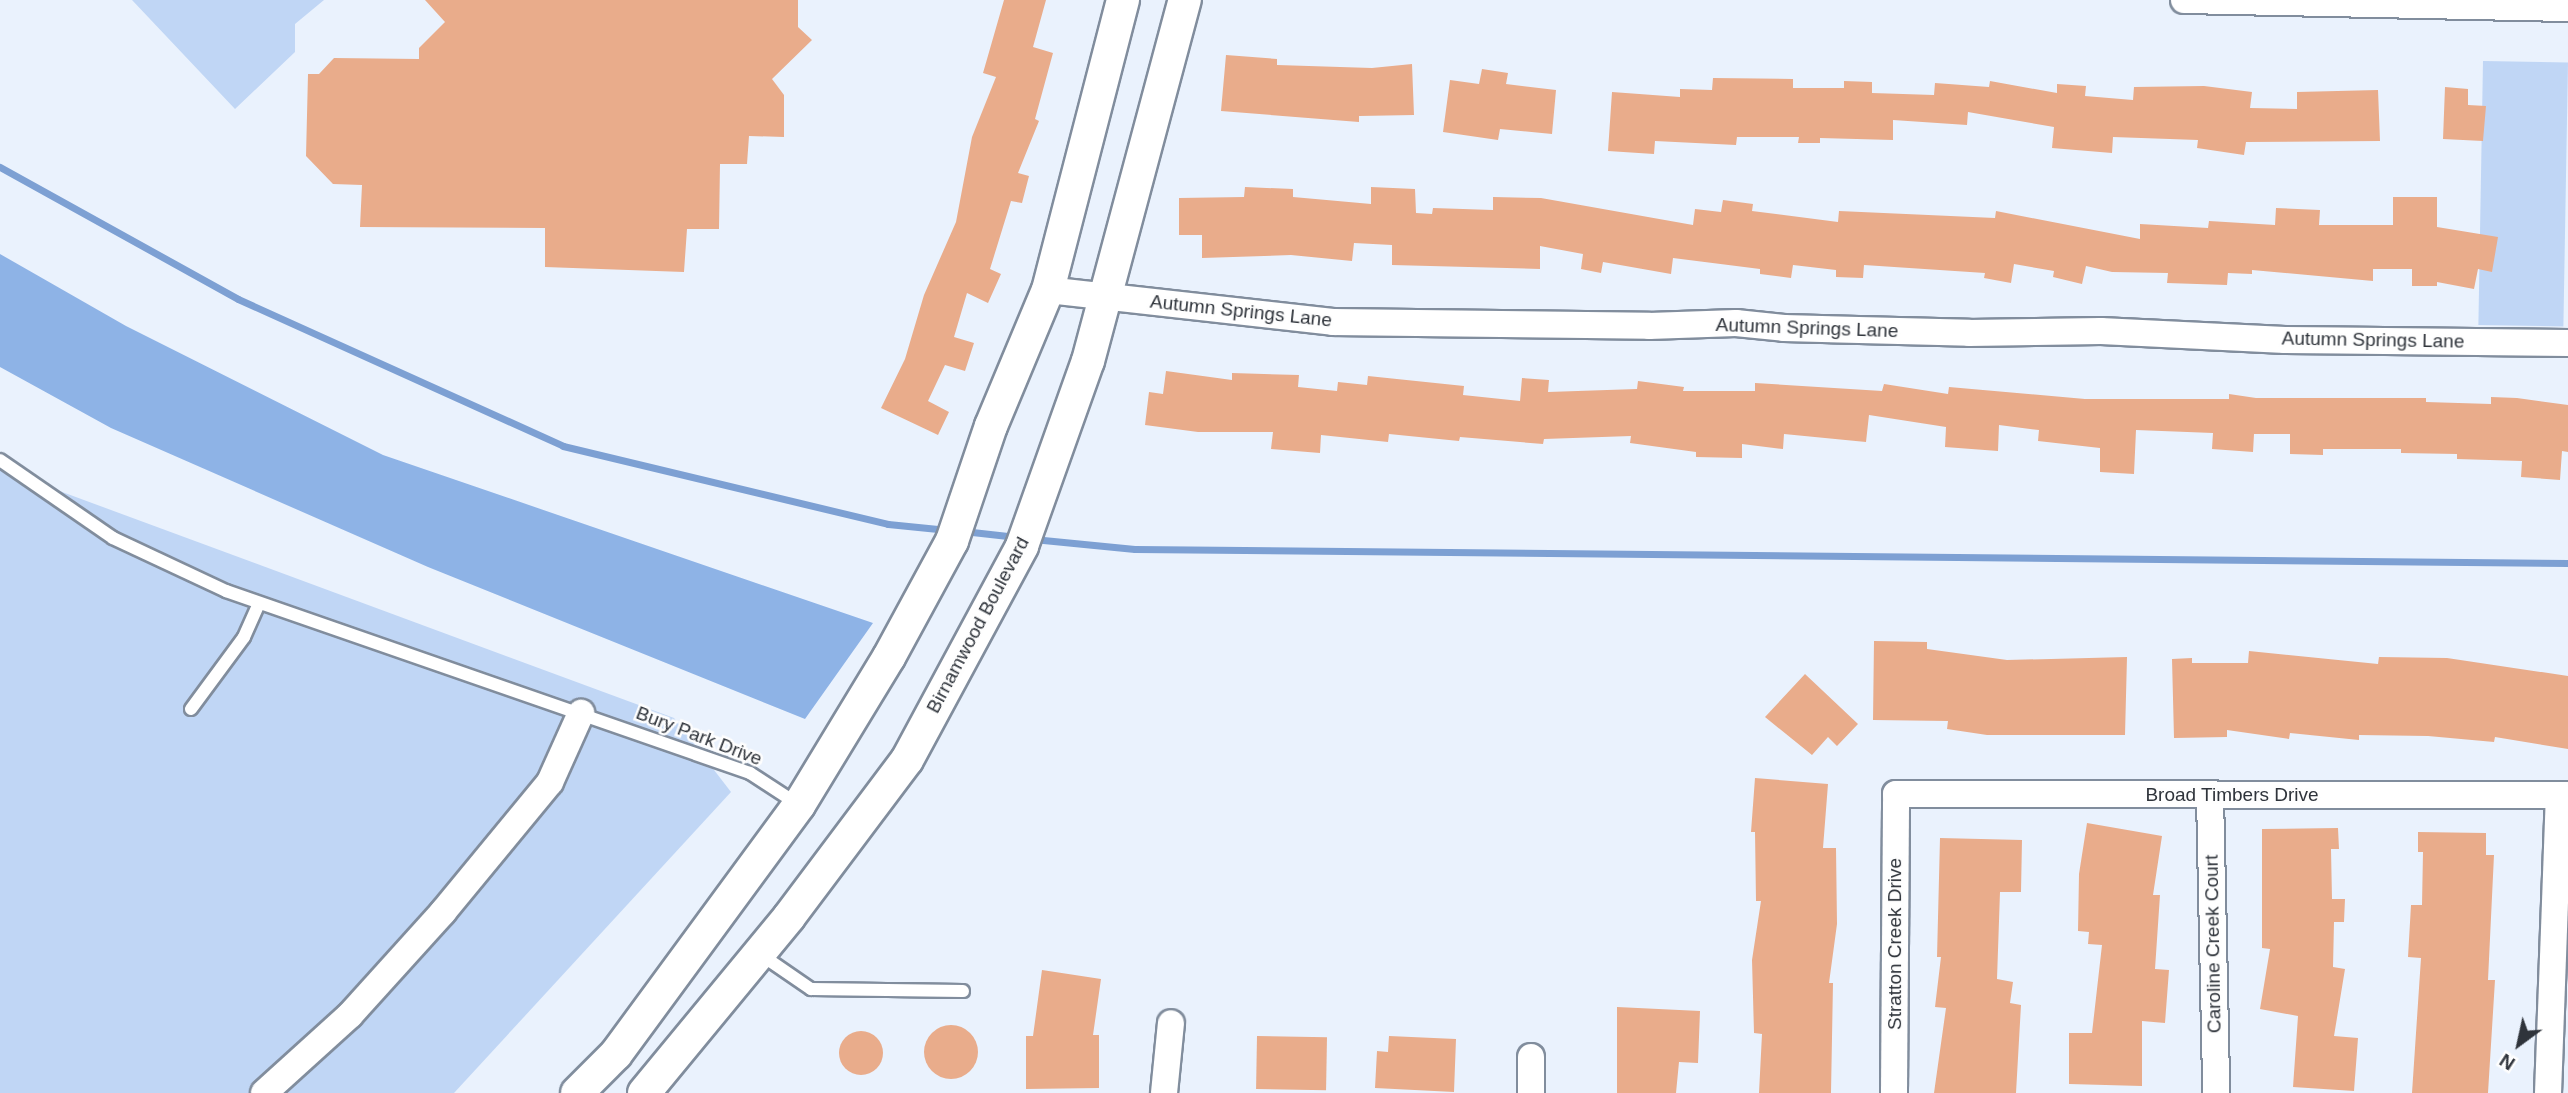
<!DOCTYPE html>
<style>
body{margin:0}
#map{position:relative;width:2568px;height:1093px;overflow:hidden;background:#eaf2fd;font-family:Arial,sans-serif}
div>[style]{position:absolute}
.green>*{inset:0;background:#c0d6f5;transform-origin:0 0}
.forest>*{inset:0;background:#8eb3e6}
.stream>*{height:7px;margin:-3.5px;padding:0 3.5px;transform-origin:3.5px;border-radius:3.5px;background:#7da0d3}
.building>*{inset:0;background:#e9ac8b;transform-origin:0 0}
.round{border-radius:50%}
.roads{filter:drop-shadow(2px 0 #818d9d) drop-shadow(-2px 0 #818d9d) drop-shadow(0 2px #818d9d) drop-shadow(0 -2px #818d9d)}
.service>*{height:12px;margin:-6px;padding:0 6px;transform-origin:6px;border-radius:6px;background:#fff}
.minor>*{height:26px;margin:-13px;padding:0 13px;transform-origin:13px;border-radius:13px;background:#fff}
.tertiary>*{height:32px;margin:-16px;padding:0 16px;transform-origin:16px;border-radius:16px;background:#fff}
span{translate:-50% -50%;white-space:nowrap;text-align:center;line-height:1.15;-webkit-text-stroke:5px #fefefe;paint-order:stroke}
.street-label{font-size:19px;color:#2f343b}
.north{position:absolute;left:2484px;top:1009px;width:70px;height:70px;-webkit-text-stroke:5px #fefefe;paint-order:stroke;rotate:213deg;font-size:19px;font-weight:700;line-height:28px;text-align:center;color:#2f343b}
.north::after{content:'';display:block;margin:auto;width:24px;height:32px;background:#2f343b;clip-path:polygon(50% 0,100% 100%,50% 72%,0 100%)}
</style>
<div id="map">
<div class="green">
<i style="clip-path:polygon(132px 0,324px 0,295px 24px,295px 52px,235px 109px)"></i>
<i style="left:2483px;top:61px;width:85px;height:264px;rotate:1deg"></i>
<i style="clip-path:polygon(0 469px,674px 718px,731px 792px,454px 1093px,0 1093px)"></i>
</div>
<div class="forest">
<i style="clip-path:polygon(0 254px,126px 326px,383px 455px,873px 623px,805px 719px,428px 567px,111px 428px,0 367px)"></i>
</div>
<div class="stream">
<i style="left:0;top:167px;width:272px;rotate:29deg"></i>
<i style="left:238px;top:299px;width:357px;rotate:24.3deg"></i>
<i style="left:563px;top:446px;width:334px;rotate:13.5deg"></i>
<i style="left:888px;top:524px;width:60px;rotate:5.7deg"></i>
<i style="left:963px;top:531px;width:54px;rotate:6.3deg"></i>
<i style="left:1033px;top:539px;width:102px;rotate:5.6deg"></i>
<i style="left:1135px;top:549px;width:1433px;rotate:0.56deg"></i>
</div>
<div class="building">
<i style="clip-path:polygon(425px 0,798px 0,798px 27px,812px 40px,772px 79px,784px 95px,784px 137px,749px 136px,747px 164px,720px 164px,719px 229px,687px 229px,684px 272px,545px 267px,545px 228px,360px 227px,362px 185px,333px 184px,306px 156px,308px 74px,319px 74px,334px 58px,419px 59px,419px 48px,445px 22px)"></i>
<i style="clip-path:polygon(1004px 0,1046px 0,1033px 47px,1053px 53px,1035px 119px,1039px 121px,1018px 173px,1029px 176px,1022px 203px,1011px 201px,990px 269px,1001px 274px,988px 303px,967px 293px,954px 337px,974px 343px,965px 371px,945px 365px,928px 401px,949px 412px,938px 435px,881px 408px,905px 359px,924px 295px,956px 222px,972px 137px,996px 77px,983px 73px)"></i>
<i style="clip-path:polygon(1226px 55px,1277px 59px,1277px 65px,1372px 68px,1412px 64px,1414px 115px,1359px 116px,1359px 122px,1221px 111px)"></i>
<i style="clip-path:polygon(1482px 69px,1508px 73px,1506px 84px,1556px 90px,1552px 134px,1500px 129px,1498px 140px,1443px 132px,1450px 80px,1479px 84px)"></i>
<i style="clip-path:polygon(1713px 78px,1793px 79px,1793px 88px,1844px 88px,1844px 81px,1872px 82px,1872px 93px,1934px 95px,1935px 83px,1989px 87px,1990px 81px,2057px 93px,2057px 84px,2086px 86px,2085px 96px,2133px 100px,2134px 87px,2204px 86px,2252px 92px,2250px 108px,2297px 109px,2297px 92px,2378px 90px,2380px 141px,2246px 142px,2244px 155px,2197px 148px,2198px 140px,2113px 137px,2112px 153px,2052px 148px,2054px 127px,1968px 112px,1967px 125px,1893px 120px,1893px 140px,1820px 138px,1820px 143px,1798px 143px,1799px 137px,1737px 137px,1736px 145px,1655px 141px,1654px 154px,1608px 151px,1612px 92px,1680px 97px,1680px 89px,1712px 90px)"></i>
<i style="clip-path:polygon(2445px 87px,2468px 89px,2468px 105px,2486px 106px,2483px 141px,2443px 139px)"></i>
<i style="clip-path:polygon(1245px 187px,1293px 189px,1293px 197px,1371px 204px,1371px 187px,1415px 189px,1416px 213px,1432px 214px,1433px 208px,1493px 210px,1493px 197px,1541px 198px,1693px 225px,1695px 209px,1721px 212px,1723px 200px,1753px 204px,1752px 211px,1838px 222px,1839px 211px,1995px 218px,1996px 211px,2140px 239px,2140px 224px,2208px 228px,2209px 221px,2275px 225px,2276px 208px,2320px 210px,2319px 225px,2393px 225px,2393px 197px,2437px 197px,2437px 227px,2498px 237px,2492px 272px,2478px 269px,2474px 289px,2437px 282px,2437px 286px,2412px 286px,2412px 269px,2373px 269px,2373px 281px,2252px 270px,2252px 274px,2228px 273px,2227px 285px,2167px 283px,2168px 273px,2112px 272px,2086px 266px,2082px 284px,2053px 277px,2054px 271px,2014px 264px,2011px 283px,1984px 278px,1985px 273px,1864px 265px,1863px 278px,1836px 277px,1836px 270px,1793px 265px,1791px 278px,1760px 274px,1760px 269px,1673px 258px,1671px 274px,1603px 262px,1601px 273px,1581px 269px,1583px 254px,1540px 246px,1540px 269px,1392px 265px,1392px 245px,1354px 243px,1352px 261px,1291px 255px,1202px 258px,1202px 235px,1179px 235px,1179px 198px,1244px 197px)"></i>
<i style="clip-path:polygon(1166px 371px,1232px 380px,1232px 373px,1299px 375px,1298px 387px,1337px 391px,1338px 382px,1367px 385px,1368px 376px,1464px 386px,1463px 395px,1520px 401px,1522px 378px,1549px 380px,1548px 392px,1637px 389px,1638px 381px,1684px 387px,1683px 391px,1755px 391px,1755px 383px,1882px 391px,1884px 384px,1948px 394px,1949px 387px,2085px 399px,2229px 399px,2229px 394px,2256px 398px,2426px 398px,2426px 402px,2491px 404px,2491px 397px,2517px 398px,2568px 405px,2568px 452px,2562px 451px,2560px 480px,2521px 477px,2522px 461px,2457px 459px,2457px 454px,2401px 453px,2401px 449px,2323px 449px,2323px 455px,2290px 454px,2290px 434px,2254px 434px,2253px 452px,2212px 449px,2213px 433px,2136px 430px,2134px 474px,2100px 472px,2100px 448px,2038px 441px,2039px 430px,1999px 425px,1998px 451px,1945px 447px,1946px 427px,1869px 415px,1866px 442px,1784px 434px,1783px 449px,1742px 444px,1742px 458px,1696px 457px,1696px 452px,1630px 443px,1631px 436px,1544px 439px,1543px 444px,1460px 437px,1459px 441px,1389px 434px,1388px 442px,1321px 435px,1320px 453px,1271px 449px,1273px 432px,1198px 432px,1145px 425px,1149px 392px,1163px 394px)"></i>
<i style="clip-path:polygon(1874px 641px,1927px 642px,1927px 649px,2007px 660px,2127px 657px,2125px 735px,1987px 735px,1947px 729px,1948px 721px,1873px 720px)"></i>
<i style="clip-path:polygon(2249px 651px,2378px 664px,2379px 657px,2447px 658px,2568px 676px,2568px 749px,2495px 737px,2494px 742px,2428px 736px,2359px 735px,2359px 740px,2290px 733px,2289px 739px,2227px 730px,2227px 737px,2174px 738px,2172px 659px,2192px 658px,2192px 663px,2248px 663px)"></i>
<i style="clip-path:polygon(1805px 674px,1858px 724px,1837px 746px,1828px 737px,1812px 755px,1765px 717px)"></i>
<i style="clip-path:polygon(1755px 778px,1828px 784px,1823px 848px,1836px 848px,1837px 924px,1829px 983px,1833px 983px,1831px 1093px,1759px 1093px,1762px 1034px,1754px 1033px,1752px 960px,1761px 901px,1756px 901px,1755px 832px,1751px 832px)"></i>
<i style="clip-path:polygon(2087px 823px,2162px 836px,2153px 895px,2160px 895px,2155px 969px,2169px 970px,2165px 1023px,2142px 1021px,2142px 1086px,2069px 1084px,2069px 1033px,2092px 1033px,2102px 945px,2088px 944px,2089px 932px,2078px 931px,2079px 874px)"></i>
<i style="clip-path:polygon(2338px 828px,2339px 849px,2331px 849px,2332px 899px,2345px 899px,2344px 922px,2334px 922px,2333px 967px,2345px 969px,2334px 1036px,2358px 1038px,2354px 1091px,2293px 1087px,2298px 1016px,2260px 1009px,2270px 949px,2262px 948px,2262px 829px)"></i>
<i style="clip-path:polygon(2418px 832px,2486px 833px,2486px 855px,2494px 855px,2488px 980px,2495px 980px,2488px 1093px,2412px 1093px,2421px 958px,2408px 957px,2411px 905px,2422px 905px,2423px 852px,2418px 852px)"></i>
<i style="clip-path:polygon(1940px 838px,2022px 840px,2021px 892px,2000px 892px,1997px 979px,2013px 982px,2010px 1003px,2021px 1005px,2016px 1093px,1934px 1093px,1946px 1008px,1935px 1007px,1941px 957px,1937px 957px)"></i>
<i style="clip-path:polygon(1042px 970px,1101px 979px,1093px 1035px,1099px 1035px,1099px 1088px,1026px 1089px,1026px 1036px,1033px 1036px)"></i>
<i style="clip-path:polygon(1617px 1007px,1700px 1011px,1698px 1063px,1679px 1062px,1676px 1093px,1617px 1093px)"></i>
<i class="round" style="left:924px;top:1025px;width:54px;height:54px"></i>
<i class="round" style="left:839px;top:1031px;width:44px;height:44px"></i>
<i style="left:1257px;top:1036px;width:70px;height:53px;rotate:1deg"></i>
<i style="clip-path:polygon(1389px 1036px,1456px 1039px,1454px 1092px,1375px 1088px,1377px 1051px,1388px 1052px)"></i>
</div>
<div class="roads">
<div class="service">
<i style="left:0;top:460px;width:137px;rotate:34.6deg"></i>
<i style="left:113px;top:538px;width:125px;rotate:25.1deg"></i>
<i style="left:226px;top:591px;width:555px;rotate:19.15deg"></i>
<i style="left:750px;top:773px;width:59px;rotate:33.1deg"></i>
<i style="left:191px;top:709px;width:89px;rotate:-53.6deg"></i>
<i style="left:244px;top:637px;width:37px;rotate:-66deg"></i>
<i style="left:760px;top:954px;width:62px;rotate:34.5deg"></i>
<i style="left:811px;top:989px;width:152px;rotate:0.8deg"></i>
</div>
<div class="minor">
<i style="left:2184px;top:0;width:384px;rotate:1.2deg"></i>
<i style="left:1048px;top:290px;width:287px;rotate:6.4deg"></i>
<i style="left:1333px;top:322px;width:316px;rotate:0.7deg"></i>
<i style="left:1649px;top:326px;width:87px;rotate:-2deg"></i>
<i style="left:1736px;top:323px;width:48px;rotate:5.9deg"></i>
<i style="left:1784px;top:328px;width:185px;rotate:1.5deg"></i>
<i style="left:1969px;top:333px;width:132px;rotate:-0.9deg"></i>
<i style="left:2101px;top:331px;width:184px;rotate:2.8deg"></i>
<i style="left:2285px;top:340px;width:283px;rotate:0.6deg"></i>
<i style="left:2210px;top:795px;width:298px;rotate:88.8deg"></i>
<i style="left:264px;top:1093px;width:116px;rotate:-42.2deg"></i>
<i style="left:350px;top:1015px;width:139px;rotate:-47.9deg"></i>
<i style="left:443px;top:912px;width:168px;rotate:-50.5deg"></i>
<i style="left:550px;top:782px;width:76px;rotate:-65.8deg"></i>
<i style="left:1164px;top:1093px;width:70px;rotate:-84.3deg"></i>
<i style="left:1531px;top:1093px;width:36px;rotate:-90deg"></i>
<i style="left:1894px;top:1093px;width:299px;rotate:-89.6deg"></i>
<i style="left:1896px;top:794px;width:672px;rotate:0.09deg"></i>
<i style="left:2548px;top:1093px;width:298px;rotate:-87.9deg"></i>
</div>
<div class="tertiary">
<i style="left:577px;top:1093px;width:55px;rotate:-45deg"></i>
<i style="left:616px;top:1054px;width:309px;rotate:-53.7deg"></i>
<i style="left:799px;top:805px;width:173px;rotate:-58.7deg"></i>
<i style="left:889px;top:657px;width:132px;rotate:-61.5deg"></i>
<i style="left:952px;top:541px;width:121px;rotate:-71.3deg"></i>
<i style="left:991px;top:426px;width:147px;rotate:-67.3deg"></i>
<i style="left:1048px;top:290px;width:300px;rotate:-75.5deg"></i>
<i style="left:644px;top:1093px;width:228px;rotate:-50.5deg"></i>
<i style="left:789px;top:917px;width:196px;rotate:-53.1deg"></i>
<i style="left:907px;top:760px;width:243px;rotate:-61.7deg"></i>
<i style="left:1022px;top:546px;width:196px;rotate:-70.4deg"></i>
<i style="left:1088px;top:361px;width:374px;rotate:-75deg"></i>
</div>
</div>
<div class="street-label">
<span style="left:1241px;top:311px;rotate:6deg">Autumn Springs Lane</span>
<span style="left:1807px;top:328px;rotate:2deg">Autumn Springs Lane</span>
<span style="left:2373px;top:340px;rotate:1deg">Autumn Springs Lane</span>
<span style="left:978px;top:625px;rotate:-62deg">Birnamwood Boulevard</span>
<span style="left:699px;top:736px;rotate:21deg">Bury Park Drive</span>
<span style="left:2232px;top:795px">Broad Timbers Drive</span>
<span style="left:1895px;top:944px;rotate:-90deg">Stratton Creek Drive</span>
<span style="left:2213px;top:944px;rotate:-91deg">Caroline Creek Court</span>
</div>
<div class="north">N</div>
</div>
